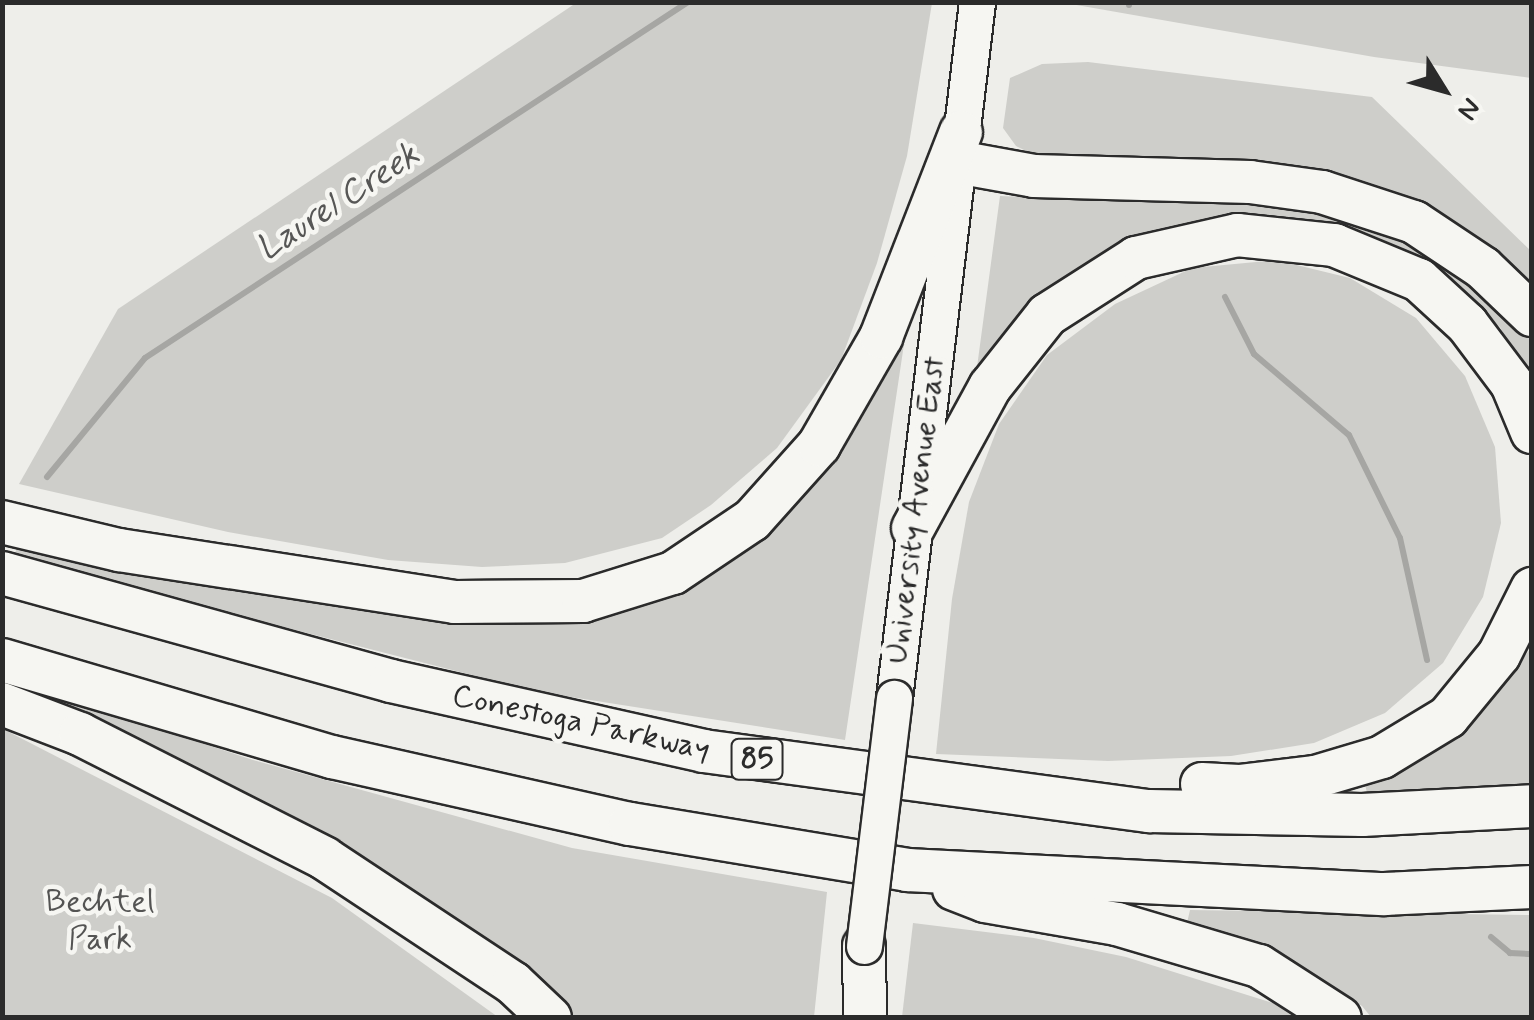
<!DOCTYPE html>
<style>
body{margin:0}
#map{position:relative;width:1534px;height:1020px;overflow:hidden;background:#eeeeea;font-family:Mynerve,sans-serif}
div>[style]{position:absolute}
.green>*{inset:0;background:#cececa}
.stream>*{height:6px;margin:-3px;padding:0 3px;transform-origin:3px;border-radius:3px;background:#a6a6a3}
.roads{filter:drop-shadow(2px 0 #2b2b2b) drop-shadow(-2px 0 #2b2b2b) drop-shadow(0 2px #2b2b2b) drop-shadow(0 -2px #2b2b2b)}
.secondary>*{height:35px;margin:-17.5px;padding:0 17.5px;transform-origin:17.5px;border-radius:17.5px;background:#f6f6f2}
.motorway>*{height:42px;margin:-21px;padding:0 21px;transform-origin:21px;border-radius:21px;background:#f6f6f2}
.bridges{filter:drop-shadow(2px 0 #2b2b2b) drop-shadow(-2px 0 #2b2b2b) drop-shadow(0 2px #2b2b2b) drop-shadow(0 -2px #2b2b2b)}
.secondary-bridge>*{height:35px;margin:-17.5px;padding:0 17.5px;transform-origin:17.5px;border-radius:17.5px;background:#f6f6f2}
span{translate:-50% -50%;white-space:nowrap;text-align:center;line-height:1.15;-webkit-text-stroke:9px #f6f6f2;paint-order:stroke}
.shield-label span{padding:2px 8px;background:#f6f6f2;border:2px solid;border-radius:8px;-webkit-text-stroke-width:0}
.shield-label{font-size:30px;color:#2b2b2b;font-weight:700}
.street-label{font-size:32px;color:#2b2b2b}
.park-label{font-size:32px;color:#545453}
.water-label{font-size:35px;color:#565655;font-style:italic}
.frame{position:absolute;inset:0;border:5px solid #2b2b2b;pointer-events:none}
.north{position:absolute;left:1394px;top:40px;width:100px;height:100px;-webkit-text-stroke:8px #f6f6f2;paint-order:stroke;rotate:127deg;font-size:28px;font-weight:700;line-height:40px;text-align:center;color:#2b2b2b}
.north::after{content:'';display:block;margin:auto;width:35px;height:45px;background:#2b2b2b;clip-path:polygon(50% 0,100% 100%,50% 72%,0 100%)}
</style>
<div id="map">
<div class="green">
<i style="clip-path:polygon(576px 3px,932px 3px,907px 156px,877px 263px,841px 360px,777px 448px,711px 505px,662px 538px,565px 563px,482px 567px,388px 560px,228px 532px,19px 484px,118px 309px)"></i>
<i style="clip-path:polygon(1065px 3px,1531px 3px,1531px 78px,1374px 57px)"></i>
<i style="clip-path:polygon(1088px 62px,1372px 97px,1531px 251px,1531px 292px,1426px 204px,1303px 170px,1038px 157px,1016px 146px,1003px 128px,1010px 78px,1042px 64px)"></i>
<i style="clip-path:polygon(1000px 196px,1328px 208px,1410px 233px,1531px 332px,1531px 390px,1500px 327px,1433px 271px,1212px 226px,975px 382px)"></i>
<i style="clip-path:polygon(1276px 260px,1350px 278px,1416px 318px,1465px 376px,1495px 447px,1501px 523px,1483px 597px,1443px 663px,1385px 713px,1314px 743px,1231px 756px,1108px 761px,936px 754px,952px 599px,969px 502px,999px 424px,1047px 355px,1115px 304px,1192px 268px)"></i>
<i style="clip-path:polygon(907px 324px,845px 740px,539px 692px,12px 558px,21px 542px,286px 590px,690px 577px)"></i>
<i style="clip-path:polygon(1531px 648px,1531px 786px,1367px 793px,1365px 784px,1471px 725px)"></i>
<i style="clip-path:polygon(41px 690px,253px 760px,572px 848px,827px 892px,814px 1017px,564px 1017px,36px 704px)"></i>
<i style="clip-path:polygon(3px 729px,332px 898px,498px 1017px,3px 1017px)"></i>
<i style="clip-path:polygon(1190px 910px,1531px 915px,1531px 1017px,1371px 1017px,1362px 1006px,1278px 953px,1187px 923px)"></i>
<i style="clip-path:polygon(913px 923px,1034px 938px,1126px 957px,1273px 1003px,1294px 1017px,902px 1017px)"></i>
</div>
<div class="stream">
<i style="left:1129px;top:2px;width:3px;rotate:90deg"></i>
<i style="left:1225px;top:297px;width:64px;rotate:63deg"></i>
<i style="left:1254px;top:354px;width:125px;rotate:40.5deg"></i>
<i style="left:1349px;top:435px;width:115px;rotate:63.7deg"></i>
<i style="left:1400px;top:538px;width:125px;rotate:77.5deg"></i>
<i style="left:47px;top:477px;width:154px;rotate:-50.5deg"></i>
<i style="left:145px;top:358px;width:649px;rotate:-33.25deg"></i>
<i style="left:1491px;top:937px;width:25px;rotate:40deg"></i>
<i style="left:1510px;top:953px;width:22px;rotate:3deg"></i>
</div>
<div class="roads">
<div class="secondary">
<i style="left:894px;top:698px;width:701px;rotate:-83.2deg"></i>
</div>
<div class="motorway">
<i style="left:957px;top:162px;width:78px;rotate:10.3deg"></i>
<i style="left:1034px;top:176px;width:216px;rotate:1.6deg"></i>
<i style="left:1250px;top:182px;width:73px;rotate:7.9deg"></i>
<i style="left:1322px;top:192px;width:97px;rotate:18.1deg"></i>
<i style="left:1414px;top:222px;width:83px;rotate:33.7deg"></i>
<i style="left:1483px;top:268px;width:68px;rotate:43.8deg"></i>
<i style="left:2px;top:522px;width:120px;rotate:13.5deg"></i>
<i style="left:119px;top:550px;width:340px;rotate:8.8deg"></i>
<i style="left:455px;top:602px;width:128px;rotate:-0.4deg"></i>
<i style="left:583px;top:601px;width:94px;rotate:-17.3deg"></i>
<i style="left:673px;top:573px;width:95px;rotate:-33.9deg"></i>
<i style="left:752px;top:520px;width:101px;rotate:-48.2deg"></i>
<i style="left:819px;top:445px;width:125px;rotate:-60.1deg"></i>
<i style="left:881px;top:337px;width:220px;rotate:-68.7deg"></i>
<i style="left:913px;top:528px;width:161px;rotate:-61.4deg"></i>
<i style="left:990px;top:387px;width:92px;rotate:-51.6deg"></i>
<i style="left:1047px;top:315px;width:106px;rotate:-32.6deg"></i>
<i style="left:1136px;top:258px;width:104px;rotate:-12.8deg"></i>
<i style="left:1237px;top:235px;width:98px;rotate:5.9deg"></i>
<i style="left:1334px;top:245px;width:92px;rotate:22.4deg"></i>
<i style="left:1419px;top:280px;width:65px;rotate:42.5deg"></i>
<i style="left:1467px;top:324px;width:75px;rotate:53.1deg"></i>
<i style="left:1512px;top:384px;width:52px;rotate:67.4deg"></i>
<i style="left:2px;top:573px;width:404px;rotate:15.5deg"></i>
<i style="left:391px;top:681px;width:321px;rotate:12.6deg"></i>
<i style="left:704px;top:751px;width:449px;rotate:7.7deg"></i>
<i style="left:1149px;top:811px;width:213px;rotate:1.1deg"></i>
<i style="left:1362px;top:815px;width:170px;rotate:-3deg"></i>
<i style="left:2px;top:660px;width:344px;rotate:16.4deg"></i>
<i style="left:332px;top:757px;width:305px;rotate:12.7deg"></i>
<i style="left:630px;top:824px;width:281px;rotate:9.4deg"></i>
<i style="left:907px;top:870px;width:478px;rotate:2.9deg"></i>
<i style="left:1384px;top:894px;width:148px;rotate:-2.7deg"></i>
<i style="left:2px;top:704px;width:84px;rotate:21deg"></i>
<i style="left:80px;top:734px;width:274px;rotate:26.9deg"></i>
<i style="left:324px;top:858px;width:227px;rotate:33.5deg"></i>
<i style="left:513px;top:983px;width:51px;rotate:43.4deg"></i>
<i style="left:1202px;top:784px;width:37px;rotate:3deg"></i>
<i style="left:1239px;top:786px;width:77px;rotate:-6.8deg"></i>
<i style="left:1315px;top:777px;width:70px;rotate:-16.6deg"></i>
<i style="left:1382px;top:757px;width:77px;rotate:-31.2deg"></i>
<i style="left:1448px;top:717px;width:80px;rotate:-50.6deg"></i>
<i style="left:1499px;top:655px;width:74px;rotate:-63.4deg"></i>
<i style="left:954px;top:889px;width:33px;rotate:21deg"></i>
<i style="left:985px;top:901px;width:134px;rotate:9.9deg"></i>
<i style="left:1117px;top:924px;width:148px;rotate:16.5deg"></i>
<i style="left:1259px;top:966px;width:96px;rotate:32.7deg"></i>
<i style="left:864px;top:946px;width:72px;rotate:89.2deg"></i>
</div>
</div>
<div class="bridges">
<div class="secondary-bridge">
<i style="left:864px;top:946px;width:250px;rotate:-83.1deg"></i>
</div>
</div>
<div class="shield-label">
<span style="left:757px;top:759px">85</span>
</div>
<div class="street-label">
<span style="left:916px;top:510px;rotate:-83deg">University Avenue East</span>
<span style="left:581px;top:723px;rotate:12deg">Conestoga Parkway</span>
</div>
<div class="park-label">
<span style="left:100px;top:921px">Bechtel<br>Park</span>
</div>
<div class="water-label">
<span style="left:338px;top:202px;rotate:-33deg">Laurel Creek</span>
</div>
<div class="frame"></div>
<div class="north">N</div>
</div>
